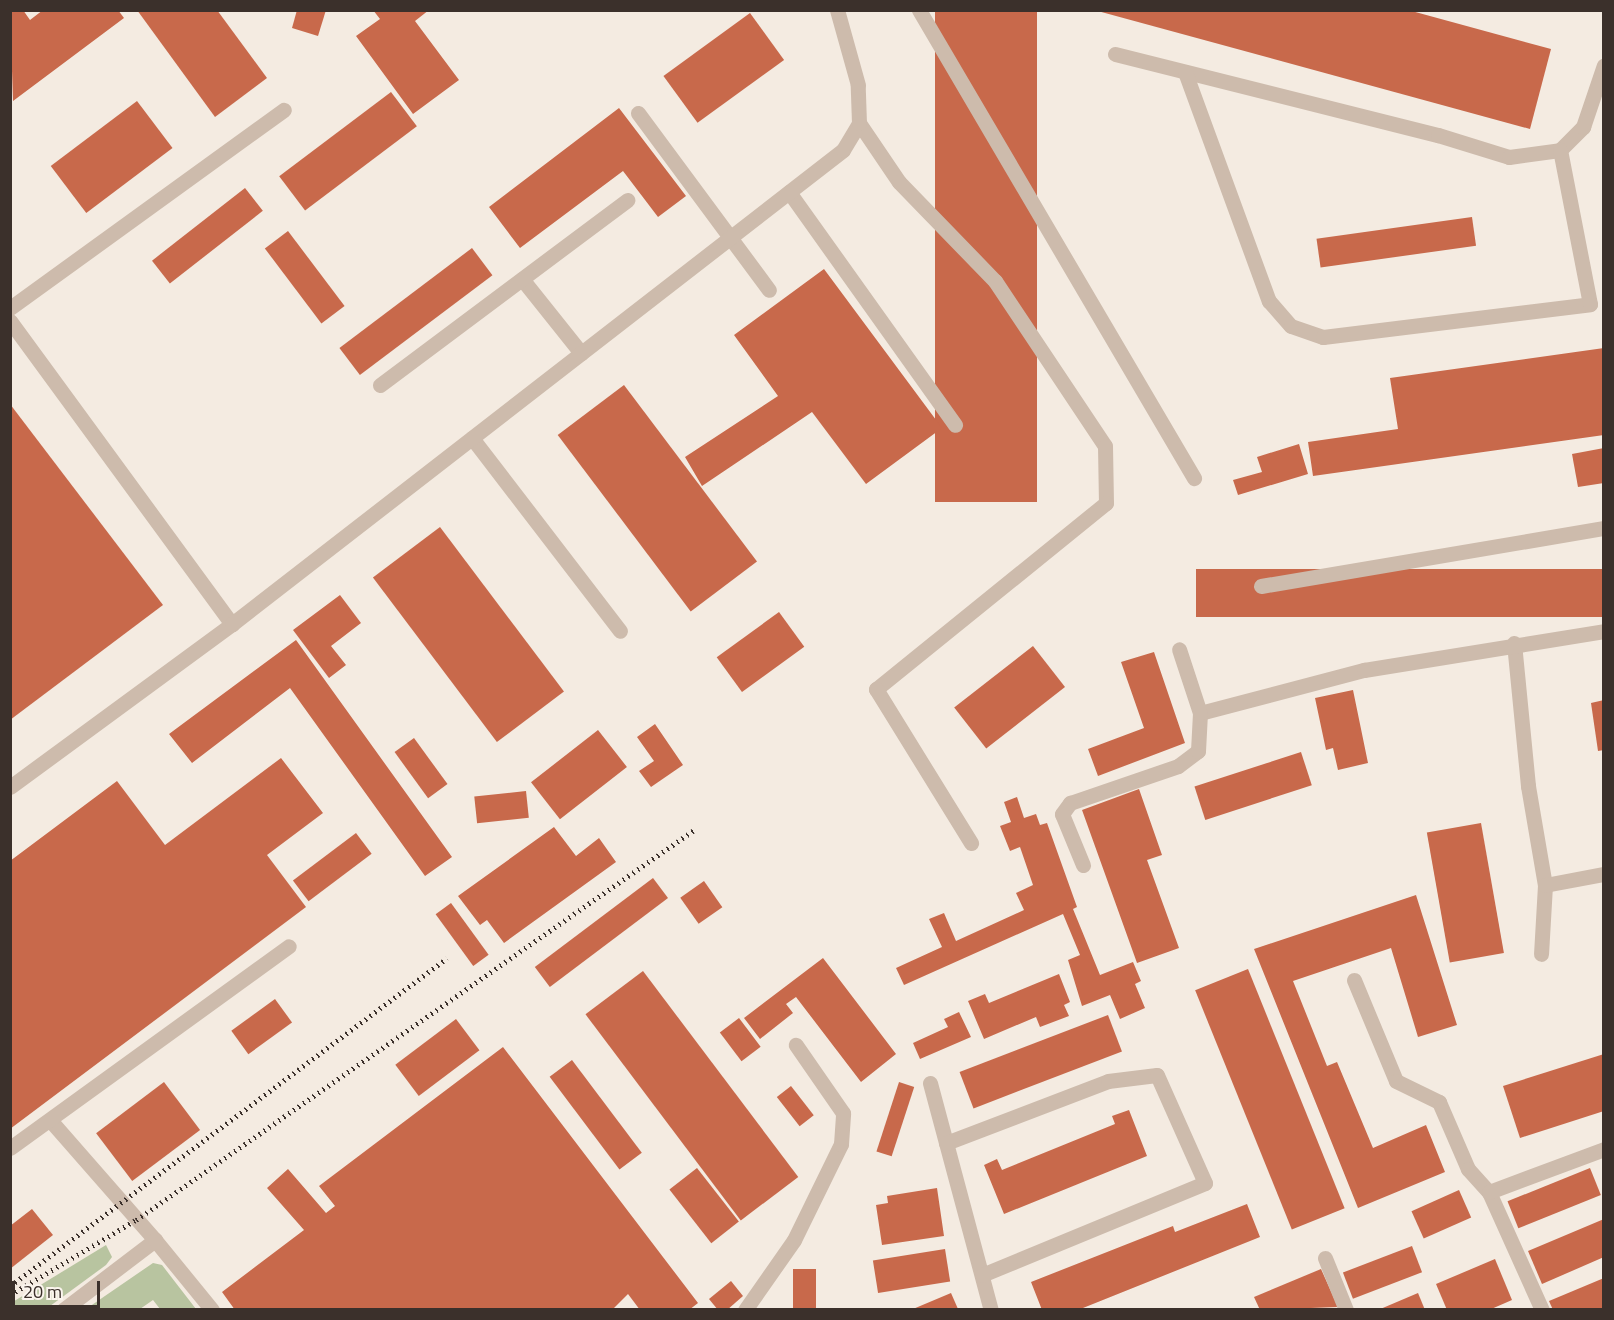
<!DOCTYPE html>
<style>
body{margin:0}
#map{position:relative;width:1614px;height:1320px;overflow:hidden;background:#f4ebe1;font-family:"Titillium Web",sans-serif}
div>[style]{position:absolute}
.green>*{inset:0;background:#b8c4a0}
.building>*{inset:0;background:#c8694b;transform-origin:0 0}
.service>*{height:15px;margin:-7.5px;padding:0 7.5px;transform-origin:7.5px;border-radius:7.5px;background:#cdbbac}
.minor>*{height:15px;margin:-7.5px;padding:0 7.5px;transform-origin:7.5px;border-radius:7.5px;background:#cdbbac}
.rail>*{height:4.5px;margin-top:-2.25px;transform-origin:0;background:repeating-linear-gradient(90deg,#3b302b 0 1.5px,transparent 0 6px)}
span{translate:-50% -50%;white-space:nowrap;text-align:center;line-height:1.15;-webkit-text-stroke:4.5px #fbf5ee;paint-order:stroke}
.frame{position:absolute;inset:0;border:12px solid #3b302b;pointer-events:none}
.scale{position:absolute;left:12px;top:1281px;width:88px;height:27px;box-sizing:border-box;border:3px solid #3b302b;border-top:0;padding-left:8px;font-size:18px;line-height:21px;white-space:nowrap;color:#3b302b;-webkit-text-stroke:4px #fbf5ee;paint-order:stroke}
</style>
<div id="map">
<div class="green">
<i style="clip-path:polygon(106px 1245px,112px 1257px,106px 1265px,46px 1309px,11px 1309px,11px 1303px)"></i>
<i style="clip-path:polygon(153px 1263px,162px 1265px,196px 1309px,160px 1309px,153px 1300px,140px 1309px,86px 1309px)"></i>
</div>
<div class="building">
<i style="clip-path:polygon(10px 10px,23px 10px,30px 20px,43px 10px,118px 10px,124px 18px,13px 101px)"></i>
<i style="clip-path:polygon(137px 10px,217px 10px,267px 78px,215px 117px)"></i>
<i style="clip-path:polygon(297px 10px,326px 10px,318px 36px,292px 28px)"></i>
<i style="clip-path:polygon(373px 10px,429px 10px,415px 21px,459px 80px,413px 114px,356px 36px,380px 19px)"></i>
<i style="left:935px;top:10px;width:102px;height:492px"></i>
<i style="clip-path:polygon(1094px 10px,1408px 10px,1551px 49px,1530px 129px)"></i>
<i style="left:750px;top:13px;width:58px;height:107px;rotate:54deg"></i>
<i style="left:391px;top:92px;width:43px;height:140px;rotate:53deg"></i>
<i style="left:137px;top:101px;width:59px;height:108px;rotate:53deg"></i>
<i style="clip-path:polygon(619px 108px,686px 196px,658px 217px,623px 171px,520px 248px,489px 207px)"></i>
<i style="left:245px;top:188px;width:29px;height:118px;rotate:52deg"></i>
<i style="left:1472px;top:217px;width:29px;height:157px;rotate:82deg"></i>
<i style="left:288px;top:231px;width:94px;height:29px;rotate:53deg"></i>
<i style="left:472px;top:248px;width:34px;height:166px;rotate:53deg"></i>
<i style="clip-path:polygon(824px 269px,942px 428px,866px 484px,812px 412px,702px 486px,685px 457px,778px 396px,734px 335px)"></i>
<i style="clip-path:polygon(1604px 348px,1604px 435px,1313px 476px,1308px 442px,1398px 429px,1390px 378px)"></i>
<i style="left:624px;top:385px;width:221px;height:83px;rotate:53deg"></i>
<i style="clip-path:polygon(10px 404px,163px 605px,10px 720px)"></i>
<i style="clip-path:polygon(1299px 444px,1308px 474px,1238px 495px,1233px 480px,1262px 472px,1257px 457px)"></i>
<i style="clip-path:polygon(1604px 448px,1604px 483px,1578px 487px,1572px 454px)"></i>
<i style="left:440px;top:527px;width:206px;height:84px;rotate:53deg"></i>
<i style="left:1604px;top:569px;width:48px;height:408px;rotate:90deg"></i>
<i style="clip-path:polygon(340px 595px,361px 623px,331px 646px,346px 665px,329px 678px,293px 630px)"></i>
<i style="left:779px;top:612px;width:43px;height:77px;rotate:54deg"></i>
<i style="clip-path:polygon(296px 640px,452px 857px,425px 876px,290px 688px,192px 763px,169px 734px)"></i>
<i style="left:1033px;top:646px;width:52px;height:100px;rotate:52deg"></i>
<i style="clip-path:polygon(1154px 652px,1185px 743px,1098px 776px,1088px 749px,1144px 728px,1121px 662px)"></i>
<i style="clip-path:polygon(1353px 690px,1368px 763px,1338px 770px,1333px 748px,1326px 750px,1315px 698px)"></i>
<i style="clip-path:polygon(1604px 700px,1604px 750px,1598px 751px,1591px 703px)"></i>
<i style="clip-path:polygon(655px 724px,683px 765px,651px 787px,639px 771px,654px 761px,637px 737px)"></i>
<i style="left:598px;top:730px;width:47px;height:85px;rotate:52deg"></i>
<i style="left:414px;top:738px;width:57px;height:24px;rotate:54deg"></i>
<i style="left:1301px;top:752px;width:35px;height:112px;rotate:72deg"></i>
<i style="clip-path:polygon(281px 758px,323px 813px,267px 855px,306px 907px,10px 1129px,10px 861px,117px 781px,165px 845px)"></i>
<i style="clip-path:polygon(1139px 789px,1162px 855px,1147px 860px,1179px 948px,1137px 963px,1082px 810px)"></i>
<i style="left:526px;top:791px;width:27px;height:52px;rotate:84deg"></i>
<i style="clip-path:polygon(1017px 797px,1024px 818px,1036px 814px,1040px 825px,1047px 823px,1077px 907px,1073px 909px,1100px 975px,1133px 962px,1141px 981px,1135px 984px,1145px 1008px,1120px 1019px,1110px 995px,1082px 1006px,1068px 960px,1080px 955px,1063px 914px,904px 985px,896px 968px,942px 947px,929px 919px,944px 913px,956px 941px,1024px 910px,1016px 893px,1033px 885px,1020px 847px,1010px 851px,1000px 826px,1011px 822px,1004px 802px)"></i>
<i style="left:1481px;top:823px;width:132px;height:55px;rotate:80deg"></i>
<i style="clip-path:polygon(554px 827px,576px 856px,599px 838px,616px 862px,504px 943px,487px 920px,480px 925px,458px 896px)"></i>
<i style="left:356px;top:833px;width:26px;height:79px;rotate:53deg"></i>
<i style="left:653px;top:878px;width:25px;height:148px;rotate:53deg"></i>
<i style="left:704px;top:881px;width:32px;height:29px;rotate:55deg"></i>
<i style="clip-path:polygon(1416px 895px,1457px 1025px,1418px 1037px,1391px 948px,1293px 981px,1327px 1066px,1337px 1062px,1373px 1148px,1426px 1125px,1445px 1172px,1358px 1208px,1254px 949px)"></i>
<i style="left:451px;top:903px;width:64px;height:19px;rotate:54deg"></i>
<i style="clip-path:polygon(823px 958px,896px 1054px,861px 1082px,796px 997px,786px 1004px,793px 1013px,760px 1039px,744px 1018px)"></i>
<i style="left:1248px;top:969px;width:258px;height:57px;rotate:68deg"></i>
<i style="left:643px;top:971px;width:258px;height:72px;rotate:53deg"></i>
<i style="clip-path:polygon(1059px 974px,1070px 1002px,1064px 1005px,1069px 1016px,1040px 1027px,1036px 1017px,984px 1039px,968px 1001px,985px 994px,989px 1003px)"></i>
<i style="left:275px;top:999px;width:29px;height:54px;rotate:54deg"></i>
<i style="clip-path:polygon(959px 1012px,971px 1037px,920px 1059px,913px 1043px,948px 1027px,944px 1019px)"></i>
<i style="left:1108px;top:1015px;width:39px;height:159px;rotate:69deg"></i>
<i style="left:739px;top:1018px;width:36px;height:24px;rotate:53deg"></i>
<i style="left:456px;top:1019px;width:39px;height:76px;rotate:53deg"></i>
<i style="clip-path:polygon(503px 1047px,698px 1303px,689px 1310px,640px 1310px,628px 1294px,612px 1310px,235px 1310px,222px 1292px,304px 1230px,267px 1188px,288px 1169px,326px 1213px,335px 1206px,319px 1186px)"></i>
<i style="clip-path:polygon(1604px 1054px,1604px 1111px,1520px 1138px,1503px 1086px)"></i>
<i style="left:572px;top:1060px;width:116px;height:28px;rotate:53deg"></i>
<i style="left:164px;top:1082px;width:60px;height:85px;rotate:53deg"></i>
<i style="left:899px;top:1082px;width:16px;height:73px;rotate:18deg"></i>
<i style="left:791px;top:1086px;width:37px;height:18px;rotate:52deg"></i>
<i style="clip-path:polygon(1129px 1110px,1147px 1156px,1004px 1214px,984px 1165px,997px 1159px,1002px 1170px,1115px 1124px,1112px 1116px)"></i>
<i style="left:697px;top:1168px;width:68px;height:35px;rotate:52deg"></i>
<i style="left:1590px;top:1168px;width:29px;height:89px;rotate:68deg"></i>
<i style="clip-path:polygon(937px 1188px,944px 1236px,882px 1245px,876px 1205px,888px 1203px,887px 1196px)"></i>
<i style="left:1459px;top:1190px;width:30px;height:52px;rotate:66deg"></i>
<i style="clip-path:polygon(1247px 1204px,1260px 1237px,1078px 1310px,1042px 1310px,1031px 1282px,1173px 1226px,1175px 1232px)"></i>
<i style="clip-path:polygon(32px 1209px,53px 1235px,10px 1269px,10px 1226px)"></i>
<i style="clip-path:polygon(1604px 1219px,1604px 1257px,1542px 1284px,1528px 1251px)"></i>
<i style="left:1412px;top:1246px;width:28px;height:74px;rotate:69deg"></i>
<i style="left:945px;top:1249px;width:33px;height:73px;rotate:81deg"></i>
<i style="clip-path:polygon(1495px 1259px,1512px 1300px,1489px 1310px,1447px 1310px,1436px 1284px)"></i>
<i style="left:793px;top:1269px;width:23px;height:41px"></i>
<i style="clip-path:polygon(1321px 1269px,1338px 1307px,1260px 1310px,1254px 1297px)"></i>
<i style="clip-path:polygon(1604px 1278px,1604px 1310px,1553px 1310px,1549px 1301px)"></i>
<i style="clip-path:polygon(731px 1281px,743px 1296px,727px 1310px,718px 1310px,709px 1299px)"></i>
<i style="clip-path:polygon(951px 1293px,958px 1309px,913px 1309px)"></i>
<i style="clip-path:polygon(1418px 1293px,1425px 1310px,1378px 1310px)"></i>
</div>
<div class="service">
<i style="left:919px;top:10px;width:543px;rotate:59.56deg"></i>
<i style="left:1115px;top:54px;width:333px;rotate:14.1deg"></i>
<i style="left:1438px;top:135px;width:74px;rotate:17.2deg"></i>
<i style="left:1509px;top:157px;width:51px;rotate:-7.8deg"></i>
<i style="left:1560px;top:150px;width:33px;rotate:-45deg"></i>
<i style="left:1583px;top:127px;width:65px;rotate:-71.3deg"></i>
<i style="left:1185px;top:72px;width:244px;rotate:69.9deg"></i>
<i style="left:1269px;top:301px;width:33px;rotate:49deg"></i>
<i style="left:1291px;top:326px;width:34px;rotate:19deg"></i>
<i style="left:1323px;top:337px;width:269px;rotate:-7deg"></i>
<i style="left:1590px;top:304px;width:157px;rotate:-101deg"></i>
<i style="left:638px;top:113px;width:220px;rotate:53.5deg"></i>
<i style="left:859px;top:123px;width:71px;rotate:55.9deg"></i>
<i style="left:899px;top:182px;width:138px;rotate:45.9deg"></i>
<i style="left:995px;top:281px;width:198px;rotate:56.3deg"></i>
<i style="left:1105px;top:446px;width:57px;rotate:89deg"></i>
<i style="left:1106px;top:503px;width:296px;rotate:141deg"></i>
<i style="left:876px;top:689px;width:181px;rotate:58.3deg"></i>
<i style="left:789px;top:192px;width:286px;rotate:54.5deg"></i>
<i style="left:522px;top:279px;width:95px;rotate:51.4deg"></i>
<i style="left:10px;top:308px;width:338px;rotate:-35.9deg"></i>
<i style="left:10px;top:321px;width:376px;rotate:53.8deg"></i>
<i style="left:380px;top:385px;width:309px;rotate:-36.8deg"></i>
<i style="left:472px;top:438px;width:243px;rotate:52.5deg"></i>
<i style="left:1261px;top:586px;width:348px;rotate:-9.6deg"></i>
<i style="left:1514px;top:643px;width:144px;rotate:84.4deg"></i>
<i style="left:1528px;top:786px;width:100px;rotate:80.3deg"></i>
<i style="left:1545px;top:885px;width:69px;rotate:93.3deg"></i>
<i style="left:1200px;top:713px;width:170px;rotate:-14.7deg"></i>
<i style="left:1364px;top:670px;width:243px;rotate:-9.2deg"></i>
<i style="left:10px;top:787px;width:275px;rotate:-36.3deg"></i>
<i style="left:232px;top:624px;width:773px;rotate:-37.8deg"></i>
<i style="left:843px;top:150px;width:31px;rotate:-59deg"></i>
<i style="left:859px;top:123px;width:38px;rotate:-92deg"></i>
<i style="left:858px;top:85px;width:78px;rotate:-105.6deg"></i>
<i style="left:1083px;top:865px;width:55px;rotate:-112.4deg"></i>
<i style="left:1062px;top:814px;width:14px;rotate:-54deg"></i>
<i style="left:1070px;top:803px;width:114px;rotate:-18.9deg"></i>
<i style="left:1178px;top:766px;width:25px;rotate:-37deg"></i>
<i style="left:1198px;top:751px;width:38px;rotate:-87deg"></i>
<i style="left:1200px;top:713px;width:67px;rotate:-108.2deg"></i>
<i style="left:1545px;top:885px;width:60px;rotate:-10.6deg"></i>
<i style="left:1354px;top:980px;width:109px;rotate:67.4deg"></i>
<i style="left:1396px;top:1081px;width:48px;rotate:26deg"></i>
<i style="left:1439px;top:1102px;width:73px;rotate:66.6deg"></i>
<i style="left:1468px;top:1169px;width:31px;rotate:48deg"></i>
<i style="left:50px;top:1120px;width:159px;rotate:48.8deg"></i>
<i style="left:10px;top:1148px;width:344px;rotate:-35.9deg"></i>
<i style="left:63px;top:1310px;width:116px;rotate:-37.3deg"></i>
<i style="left:155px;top:1240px;width:90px;rotate:50.8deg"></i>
<i style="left:745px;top:1310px;width:85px;rotate:-55deg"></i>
<i style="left:794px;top:1240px;width:107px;rotate:-63.9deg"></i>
<i style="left:841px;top:1144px;width:31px;rotate:-86deg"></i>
<i style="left:843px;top:1113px;width:83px;rotate:-124.7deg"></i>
</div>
<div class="minor">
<i style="left:930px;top:1083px;width:235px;rotate:75deg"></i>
<i style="left:946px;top:1143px;width:173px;rotate:-20.9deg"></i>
<i style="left:1108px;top:1081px;width:49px;rotate:-7deg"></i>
<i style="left:1157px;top:1075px;width:118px;rotate:66deg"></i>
<i style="left:1205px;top:1183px;width:241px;rotate:157.6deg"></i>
<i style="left:1325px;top:1258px;width:56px;rotate:68deg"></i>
<i style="left:1542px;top:1310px;width:129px;rotate:-114.2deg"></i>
<i style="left:1489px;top:1192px;width:123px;rotate:-20.5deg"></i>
</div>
<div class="rail">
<i style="left:10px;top:1286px;width:546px;rotate:-36.89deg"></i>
<i style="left:10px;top:1295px;width:147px;rotate:-30.8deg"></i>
<i style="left:136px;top:1220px;width:681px;rotate:-34.95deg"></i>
</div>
<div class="frame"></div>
<div class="scale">20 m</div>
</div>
